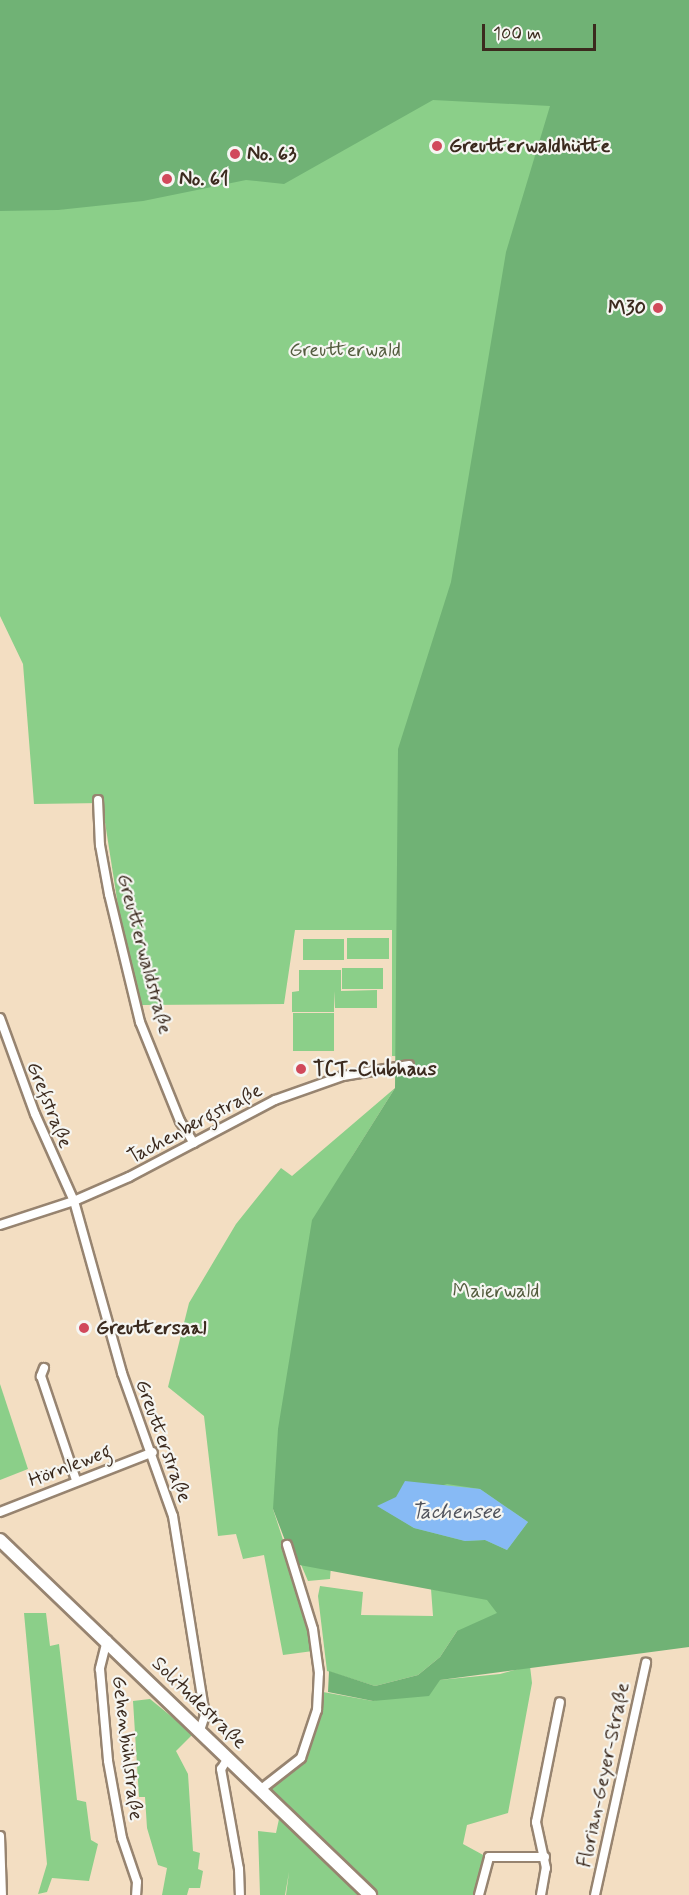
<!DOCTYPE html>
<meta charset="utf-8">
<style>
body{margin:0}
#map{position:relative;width:689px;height:1895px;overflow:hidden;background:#f3dec2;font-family:Mynerve,sans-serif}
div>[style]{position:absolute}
.green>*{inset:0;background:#8bcf89;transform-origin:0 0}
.forest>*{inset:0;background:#70b275}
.water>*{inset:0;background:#87baf5}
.roads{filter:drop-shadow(2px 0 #978470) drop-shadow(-2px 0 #978470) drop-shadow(0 2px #978470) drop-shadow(0 -2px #978470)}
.street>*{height:8px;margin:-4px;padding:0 4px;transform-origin:4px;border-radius:4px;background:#fff}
.secondary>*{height:12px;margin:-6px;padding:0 6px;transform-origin:6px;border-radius:6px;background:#fff}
.dots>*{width:16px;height:16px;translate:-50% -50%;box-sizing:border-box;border:3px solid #f6f6f2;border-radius:50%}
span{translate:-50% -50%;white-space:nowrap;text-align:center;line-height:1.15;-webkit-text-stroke:4.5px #f6f6f2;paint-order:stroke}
.poi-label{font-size:20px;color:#3b2a1e;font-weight:700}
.left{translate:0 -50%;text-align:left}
.right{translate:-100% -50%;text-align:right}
.park-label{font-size:20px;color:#535c3e}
.street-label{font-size:20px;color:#3b2a1e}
.water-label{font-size:21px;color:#52555e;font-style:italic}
.scale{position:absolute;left:482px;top:24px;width:114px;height:27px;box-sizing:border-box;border:3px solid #3b2a1e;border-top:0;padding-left:8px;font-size:18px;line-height:21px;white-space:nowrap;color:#3b2a1e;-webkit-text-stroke:4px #f6f6f2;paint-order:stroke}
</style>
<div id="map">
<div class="green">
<i style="clip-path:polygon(0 0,689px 0,689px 1647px,457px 1631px,440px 1657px,418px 1675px,375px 1686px,327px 1671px,318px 1596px,320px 1586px,363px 1592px,361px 1615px,433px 1616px,431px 1589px,470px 1596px,333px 1539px,330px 1579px,308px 1581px,277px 1508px,273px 1509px,297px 1583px,313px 1651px,283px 1655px,264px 1555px,243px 1559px,236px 1534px,218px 1536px,204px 1416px,168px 1387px,189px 1303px,236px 1224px,281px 1168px,292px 1176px,395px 1088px,348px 1163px,421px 1057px,392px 1056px,392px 930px,295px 930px,284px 1004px,142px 1005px,121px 925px,102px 803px,34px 804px,23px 664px,0 616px)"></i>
<i style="left:347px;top:938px;width:42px;height:21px"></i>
<i style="left:303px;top:939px;width:41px;height:21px"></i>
<i style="left:383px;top:968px;width:21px;height:41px;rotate:90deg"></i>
<i style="clip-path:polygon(299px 970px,341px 970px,341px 991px,377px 990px,377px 1008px,335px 1008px,334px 991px,334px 1012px,292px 1012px,292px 992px,299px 991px)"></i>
<i style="left:293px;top:1013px;width:41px;height:38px"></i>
<i style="clip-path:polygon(0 1384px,28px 1469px,0 1480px)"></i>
<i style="clip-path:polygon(24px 1613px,46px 1613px,50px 1646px,59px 1644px,77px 1800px,86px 1802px,91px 1840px,98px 1844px,89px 1881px,52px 1878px,47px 1892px,38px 1894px,47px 1864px)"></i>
<i style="clip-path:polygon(530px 1666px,532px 1683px,508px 1813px,467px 1825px,463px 1844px,485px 1856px,476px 1895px,286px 1895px,289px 1872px,285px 1895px,260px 1895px,258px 1831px,276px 1833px,279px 1819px,294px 1832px,296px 1825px,260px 1790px,301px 1758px,323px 1692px,373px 1701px,439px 1680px,500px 1674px)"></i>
<i style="clip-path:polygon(150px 1699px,193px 1734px,176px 1751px,188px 1774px,193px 1851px,200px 1853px,198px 1869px,203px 1871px,200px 1888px,189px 1888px,187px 1895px,162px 1895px,167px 1868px,158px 1865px,147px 1828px,145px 1797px,139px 1797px,133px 1701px)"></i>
</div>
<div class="forest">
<i style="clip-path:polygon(evenodd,0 0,689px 0,689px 1647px,440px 1680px,429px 1696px,373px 1701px,328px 1692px,329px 1671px,375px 1686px,418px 1675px,440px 1657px,457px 1631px,497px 1613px,487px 1600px,294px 1564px,273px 1509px,278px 1429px,312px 1220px,395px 1088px,398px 749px,451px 582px,506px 252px,550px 106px,433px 100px,284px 184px,246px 180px,143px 201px,58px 210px,0 211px,0 0,447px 1484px,480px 1489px,528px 1522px,507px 1550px,485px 1540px,465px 1541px,414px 1528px,378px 1506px,447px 1484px)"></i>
</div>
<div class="water">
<i style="clip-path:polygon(405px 1481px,480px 1489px,528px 1522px,507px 1550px,485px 1540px,465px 1541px,414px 1528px,377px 1506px,396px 1497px)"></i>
</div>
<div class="roads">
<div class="street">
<i style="left:98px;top:800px;width:45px;rotate:87.5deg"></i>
<i style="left:100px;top:845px;width:50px;rotate:79.6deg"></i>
<i style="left:109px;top:894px;width:132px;rotate:76.4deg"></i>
<i style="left:140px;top:1022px;width:107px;rotate:68deg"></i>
<i style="left:180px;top:1121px;width:26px;rotate:58deg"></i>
<i style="left:0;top:1018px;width:102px;rotate:70deg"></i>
<i style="left:35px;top:1114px;width:95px;rotate:65.9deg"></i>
<i style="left:74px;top:1201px;width:179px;rotate:74.4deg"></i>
<i style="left:122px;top:1373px;width:152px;rotate:70.4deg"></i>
<i style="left:173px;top:1516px;width:202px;rotate:80.9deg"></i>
<i style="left:205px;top:1715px;width:16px;rotate:108deg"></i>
<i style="left:0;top:1225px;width:78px;rotate:-18deg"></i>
<i style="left:74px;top:1201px;width:60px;rotate:-23.6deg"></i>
<i style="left:129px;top:1177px;width:165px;rotate:-27.8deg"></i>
<i style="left:275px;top:1100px;width:72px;rotate:-19.4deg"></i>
<i style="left:343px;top:1076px;width:67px;rotate:-9.5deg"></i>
<i style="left:44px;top:1368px;width:9px;rotate:111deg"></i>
<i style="left:41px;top:1376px;width:110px;rotate:71.4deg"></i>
<i style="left:0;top:1512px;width:164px;rotate:-21.4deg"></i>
<i style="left:107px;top:1640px;width:30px;rotate:104deg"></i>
<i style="left:100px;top:1669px;width:92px;rotate:85deg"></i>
<i style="left:108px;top:1761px;width:78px;rotate:79.7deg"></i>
<i style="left:122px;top:1838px;width:46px;rotate:71.2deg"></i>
<i style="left:137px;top:1882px;width:13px;rotate:94deg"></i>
<i style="left:228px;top:1758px;width:13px;rotate:122deg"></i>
<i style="left:221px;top:1769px;width:102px;rotate:79.8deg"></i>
<i style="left:239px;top:1869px;width:26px;rotate:88deg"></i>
<i style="left:260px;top:1790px;width:52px;rotate:-38deg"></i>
<i style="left:301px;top:1758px;width:51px;rotate:-71.6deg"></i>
<i style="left:317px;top:1710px;width:37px;rotate:-87deg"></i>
<i style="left:319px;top:1673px;width:44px;rotate:-97.8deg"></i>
<i style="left:313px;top:1629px;width:88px;rotate:-107.2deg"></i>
<i style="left:0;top:1836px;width:59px;rotate:88.1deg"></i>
<i style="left:479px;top:1895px;width:39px;rotate:-75deg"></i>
<i style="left:489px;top:1857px;width:56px"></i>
<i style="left:541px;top:1895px;width:27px;rotate:-80deg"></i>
<i style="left:546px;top:1868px;width:47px;rotate:-102.3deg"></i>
<i style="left:536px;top:1822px;width:122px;rotate:-78.7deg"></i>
<i style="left:595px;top:1895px;width:238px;rotate:-77.6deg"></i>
</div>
<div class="secondary">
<i style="left:0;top:1540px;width:513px;rotate:43.81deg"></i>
</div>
</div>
<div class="dots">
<i style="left:437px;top:146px;background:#d1495b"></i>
<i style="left:235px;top:154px;background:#d1495b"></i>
<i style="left:167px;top:179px;background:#d1495b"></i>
<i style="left:658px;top:308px;background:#d1495b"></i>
<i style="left:301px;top:1069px;background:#d1495b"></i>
<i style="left:84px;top:1328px;background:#d1495b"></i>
</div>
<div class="poi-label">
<span class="left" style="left:449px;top:146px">Greutterwaldhütte</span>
<span class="left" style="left:247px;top:154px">No. 63</span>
<span class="left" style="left:179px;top:179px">No. 61</span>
<span class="right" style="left:646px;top:308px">M30</span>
<span class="left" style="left:313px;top:1069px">TCT-Clubhaus</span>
<span class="left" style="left:96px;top:1328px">Greuttersaal</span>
</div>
<div class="park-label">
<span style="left:345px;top:350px">Greutterwald</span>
<span style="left:496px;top:1291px">Maierwald</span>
</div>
<div class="street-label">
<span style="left:144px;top:954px;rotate:75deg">Greutterwaldstraße</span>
<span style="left:49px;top:1105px;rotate:68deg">Grefstraße</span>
<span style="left:195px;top:1124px;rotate:-28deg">Tachenbergstraße</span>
<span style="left:163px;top:1441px;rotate:70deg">Greutterstraße</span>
<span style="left:70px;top:1466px;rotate:-21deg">Hörnleweg</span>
<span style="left:199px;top:1703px;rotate:44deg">Solitudestraße</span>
<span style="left:127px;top:1748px;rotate:83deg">Gehenbühlstraße</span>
<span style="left:604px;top:1775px;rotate:-78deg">Florian-Geyer-Straße</span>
</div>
<div class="water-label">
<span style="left:456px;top:1512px">Tachensee</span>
</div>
<div class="scale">100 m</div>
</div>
